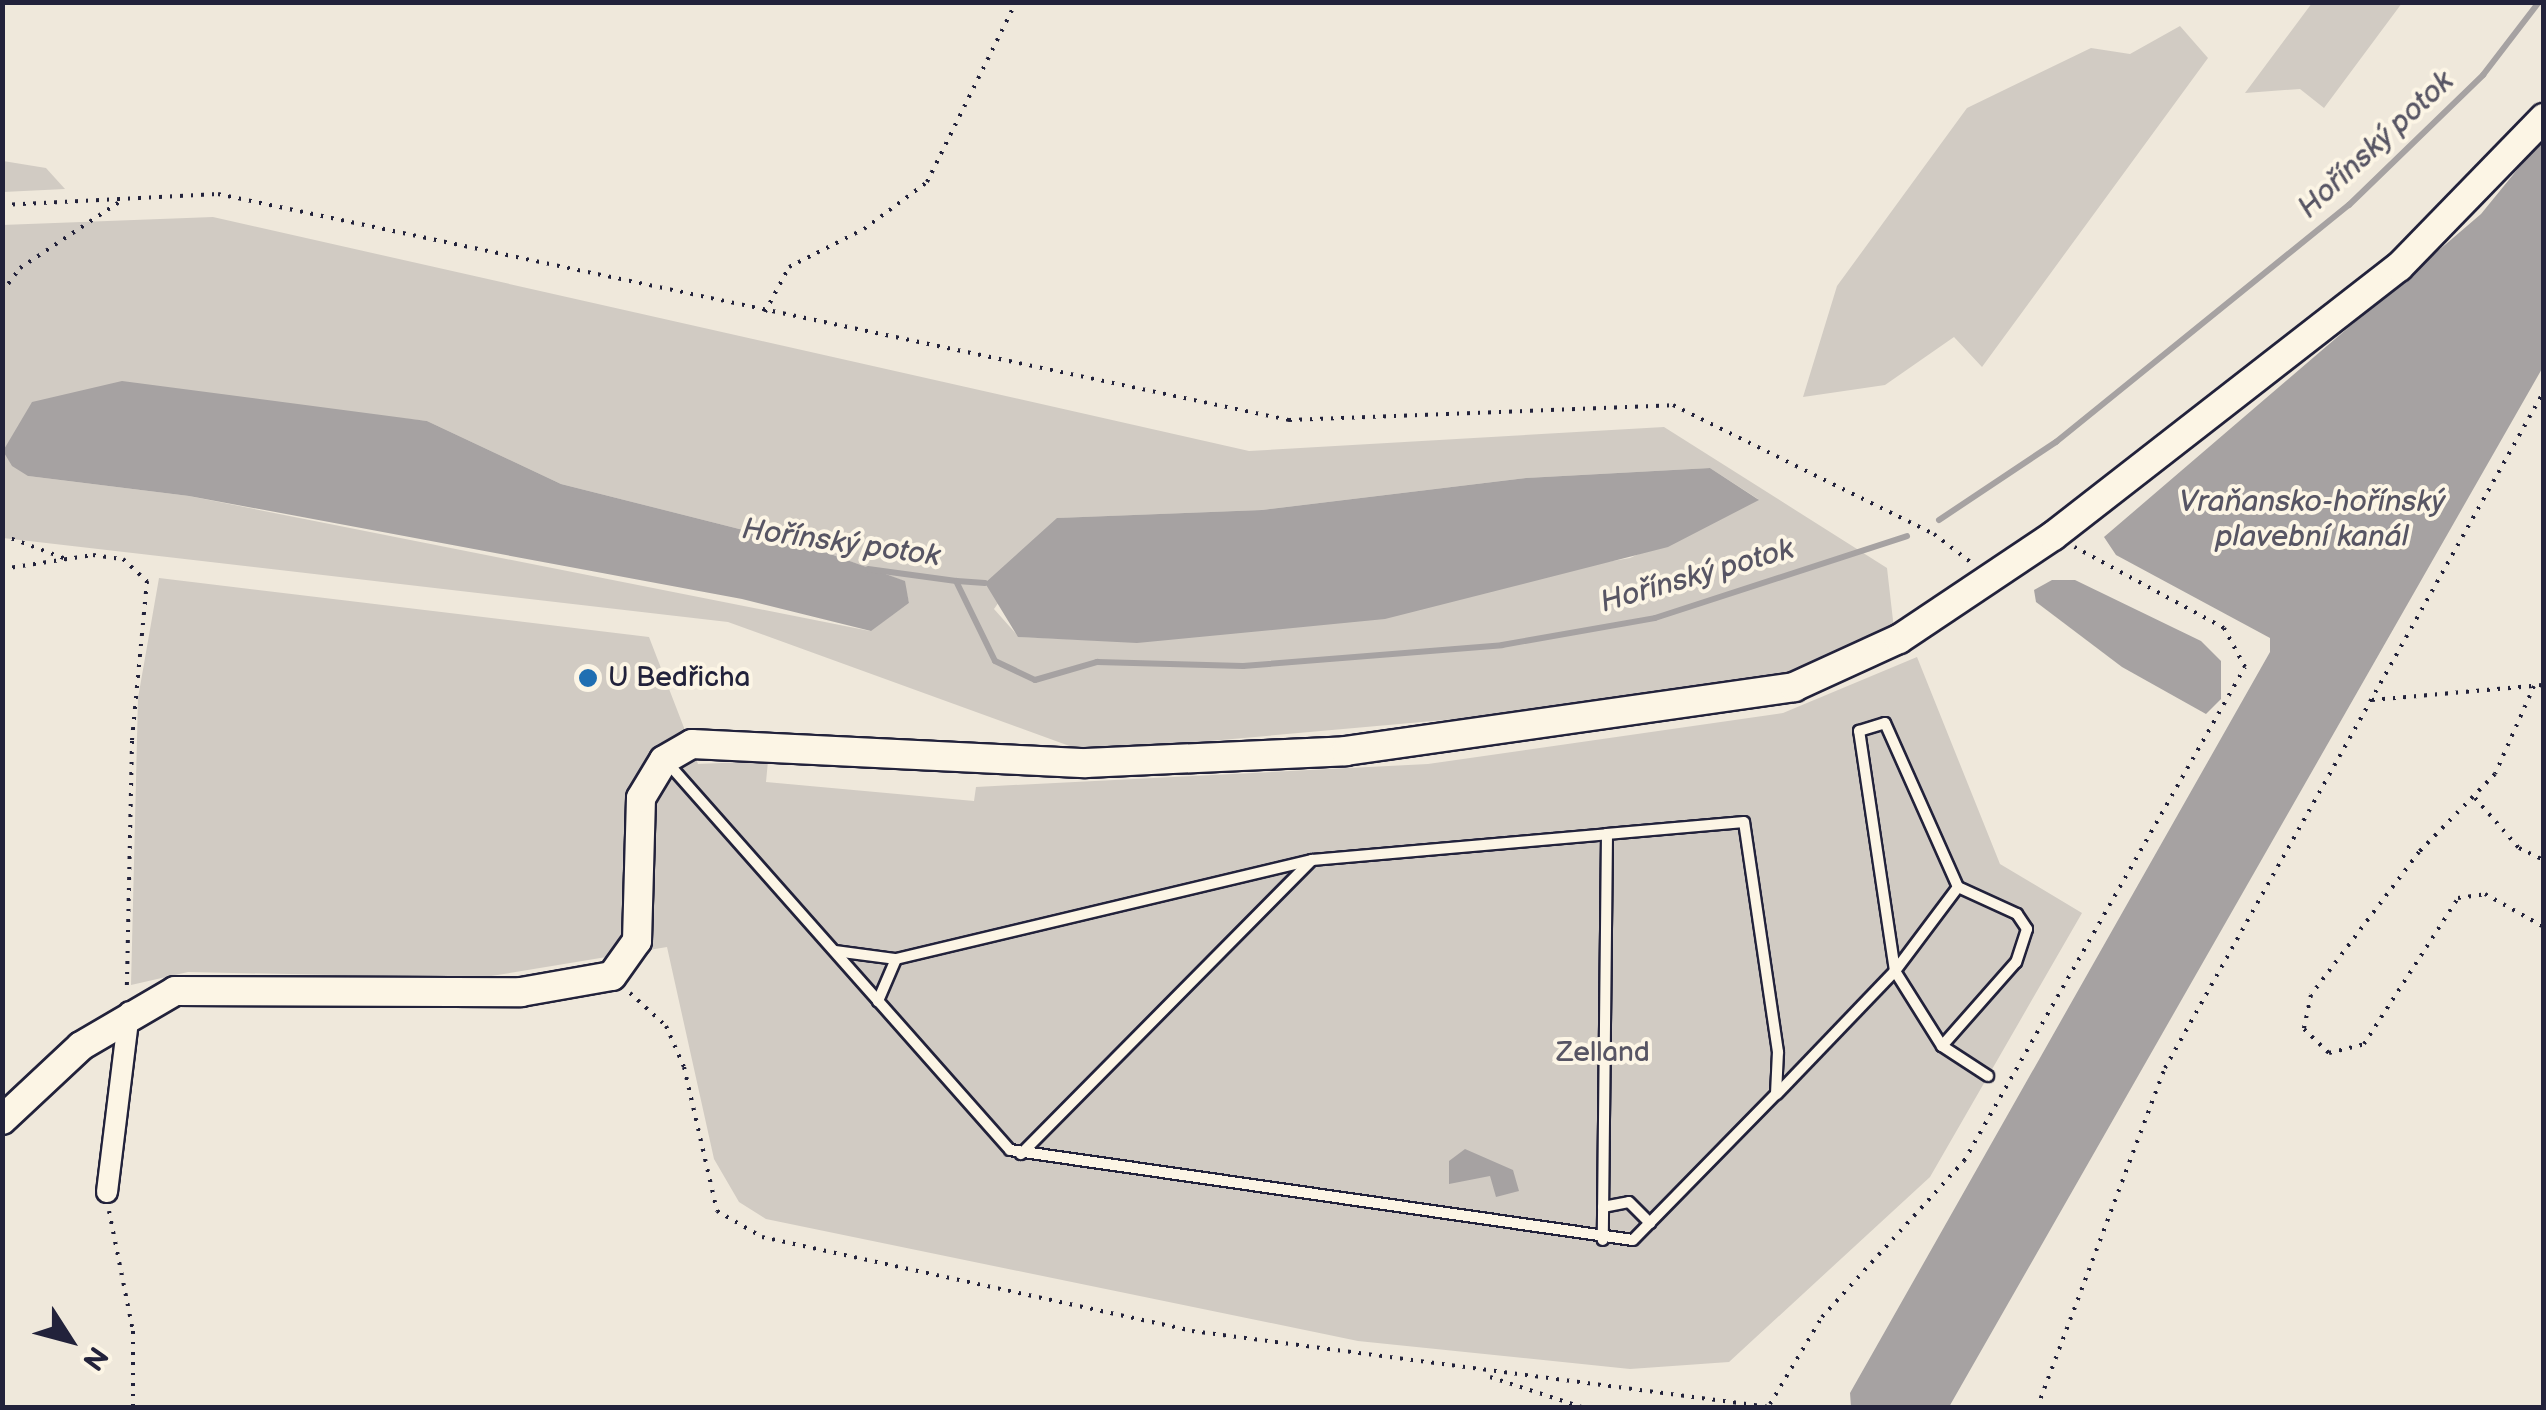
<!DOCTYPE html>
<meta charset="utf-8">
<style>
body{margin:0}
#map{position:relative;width:2546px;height:1410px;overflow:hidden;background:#efe8db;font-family:"Balsamiq Sans",sans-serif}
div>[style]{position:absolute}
.green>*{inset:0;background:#d1cbc3}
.water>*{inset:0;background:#a6a2a2}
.stream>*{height:6px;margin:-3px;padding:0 3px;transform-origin:3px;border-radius:3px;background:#a6a2a2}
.path>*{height:4px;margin-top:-2px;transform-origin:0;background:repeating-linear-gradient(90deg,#22223b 0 2.5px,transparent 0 10.5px)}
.roads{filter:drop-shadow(2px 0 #22223b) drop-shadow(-2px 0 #22223b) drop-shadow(0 2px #22223b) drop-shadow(0 -2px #22223b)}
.lane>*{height:10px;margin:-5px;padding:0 5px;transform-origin:5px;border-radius:5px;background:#fcf5e5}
.street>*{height:20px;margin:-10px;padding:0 10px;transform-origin:10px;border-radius:10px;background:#fcf5e5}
.secondary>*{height:28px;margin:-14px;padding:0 14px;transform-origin:14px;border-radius:14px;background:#fcf5e5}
.dots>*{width:28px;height:28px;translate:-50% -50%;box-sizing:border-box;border:5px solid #fcf5e5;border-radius:50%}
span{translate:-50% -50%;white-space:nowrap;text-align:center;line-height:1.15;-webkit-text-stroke:8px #fcf5e5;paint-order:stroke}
.poi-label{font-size:28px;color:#22223b}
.left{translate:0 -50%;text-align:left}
.park-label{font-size:28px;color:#575564}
.water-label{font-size:30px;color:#575564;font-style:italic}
.frame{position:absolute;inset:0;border:5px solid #22223b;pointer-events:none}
.north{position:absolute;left:20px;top:1290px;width:100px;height:100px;-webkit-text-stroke:8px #fcf5e5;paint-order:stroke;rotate:126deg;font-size:28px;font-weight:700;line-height:40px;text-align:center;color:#22223b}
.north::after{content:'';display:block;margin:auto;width:35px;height:45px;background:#22223b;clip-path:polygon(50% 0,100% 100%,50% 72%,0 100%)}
</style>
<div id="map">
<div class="green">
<i style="clip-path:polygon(2312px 3px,2402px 3px,2324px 108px,2300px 89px,2245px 93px)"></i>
<i style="clip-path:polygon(2180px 26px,2208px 58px,1982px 367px,1954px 337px,1885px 385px,1803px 397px,1837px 286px,1967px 108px,2091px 48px,2130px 54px)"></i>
<i style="clip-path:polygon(3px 161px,46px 168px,65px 189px,3px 192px)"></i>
<i style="clip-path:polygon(evenodd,213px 217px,1249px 451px,1664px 427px,1887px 568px,1894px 629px,1769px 691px,1086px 752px,728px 622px,3px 538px,2px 225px,213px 217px,276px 405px,427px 421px,561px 484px,811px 547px,904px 581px,909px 603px,870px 631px,189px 496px,28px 476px,276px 405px,213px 217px,1710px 468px,1758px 499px,1630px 558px,1137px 642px,1019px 637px,994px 609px,1058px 518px,1262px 510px,1526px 478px,1710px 468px)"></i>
<i style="clip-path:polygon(159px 578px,649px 637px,698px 764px,768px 761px,766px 782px,974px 801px,976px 787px,1428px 764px,1783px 713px,1917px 657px,2000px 864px,2082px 913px,1930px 1177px,1729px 1362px,1630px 1369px,1358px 1341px,766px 1219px,739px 1202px,714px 1159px,667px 947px,479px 978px,188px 972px,131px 985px,138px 698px)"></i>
</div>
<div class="water">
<i style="clip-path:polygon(2543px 138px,2543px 367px,1949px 1407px,1851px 1407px,1850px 1393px,2270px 652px,2270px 638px,2116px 555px,2104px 537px,2481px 214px)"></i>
<i style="clip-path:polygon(122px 381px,427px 421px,561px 484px,811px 547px,905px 581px,909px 603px,871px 631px,742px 599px,189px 496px,28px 476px,12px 466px,3px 451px,32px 402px)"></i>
<i style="clip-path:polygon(1710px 468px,1759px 500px,1668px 547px,1385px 619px,1137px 643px,1018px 637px,985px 583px,1057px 518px,1262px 510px,1526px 478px)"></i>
<i style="clip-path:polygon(2052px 580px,2075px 580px,2201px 641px,2221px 661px,2221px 699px,2206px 714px,2122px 667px,2036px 602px,2034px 590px)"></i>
<i style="clip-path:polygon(1465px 1149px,1513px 1170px,1519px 1191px,1496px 1197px,1490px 1176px,1449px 1184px,1449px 1161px)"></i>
</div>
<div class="stream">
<i style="left:1939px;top:520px;width:141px;rotate:-33.7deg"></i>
<i style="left:2056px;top:442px;width:377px;rotate:-39deg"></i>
<i style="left:2349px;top:205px;width:187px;rotate:-44.1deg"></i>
<i style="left:2483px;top:75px;width:92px;rotate:-52.5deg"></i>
<i style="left:868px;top:569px;width:89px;rotate:7.8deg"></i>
<i style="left:956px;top:581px;width:89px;rotate:64deg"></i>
<i style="left:995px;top:661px;width:44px;rotate:25.4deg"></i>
<i style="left:1035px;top:680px;width:65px;rotate:-16.2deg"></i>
<i style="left:1097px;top:662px;width:146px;rotate:1.6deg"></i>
<i style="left:1243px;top:666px;width:260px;rotate:-4.6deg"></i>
<i style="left:1502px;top:645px;width:155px;rotate:-10deg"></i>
<i style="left:1655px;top:618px;width:265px;rotate:-18deg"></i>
<i style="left:957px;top:581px;width:28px;rotate:4deg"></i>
</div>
<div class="path">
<i style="left:2px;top:205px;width:216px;rotate:-2.9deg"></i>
<i style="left:218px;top:194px;width:1095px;rotate:11.92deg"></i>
<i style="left:1289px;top:420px;width:384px;rotate:-2.2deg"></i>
<i style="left:1673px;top:405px;width:291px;rotate:26.3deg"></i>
<i style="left:1934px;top:534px;width:49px;rotate:37.6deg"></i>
<i style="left:2px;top:292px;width:30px;rotate:-53deg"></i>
<i style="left:20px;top:268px;width:121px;rotate:-33.6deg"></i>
<i style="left:765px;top:312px;width:51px;rotate:-61.9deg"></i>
<i style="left:789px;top:267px;width:84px;rotate:-26.9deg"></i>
<i style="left:864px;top:229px;width:79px;rotate:-36.7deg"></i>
<i style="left:927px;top:182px;width:201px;rotate:-63.7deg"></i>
<i style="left:2px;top:535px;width:66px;rotate:20.4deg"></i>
<i style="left:2px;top:569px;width:92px;rotate:-8.7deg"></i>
<i style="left:93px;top:555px;width:30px;rotate:8deg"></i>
<i style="left:123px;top:559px;width:33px;rotate:43deg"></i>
<i style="left:147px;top:581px;width:161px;rotate:95.4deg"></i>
<i style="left:132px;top:741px;width:249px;rotate:91.2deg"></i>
<i style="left:2534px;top:686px;width:96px;rotate:113.9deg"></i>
<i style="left:2495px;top:774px;width:109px;rotate:134.3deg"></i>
<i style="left:2419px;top:852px;width:179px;rotate:127.1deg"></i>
<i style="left:2311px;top:995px;width:35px;rotate:102deg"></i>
<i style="left:2304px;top:1029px;width:35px;rotate:44deg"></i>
<i style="left:2329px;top:1053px;width:36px;rotate:-14deg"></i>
<i style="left:2364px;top:1044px;width:174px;rotate:-57.2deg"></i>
<i style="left:2458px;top:898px;width:27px;rotate:-8deg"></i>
<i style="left:2485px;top:894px;width:68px;rotate:29.2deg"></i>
<i style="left:2372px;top:700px;width:173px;rotate:-5deg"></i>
<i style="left:2475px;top:798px;width:67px;rotate:48.7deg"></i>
<i style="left:2519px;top:848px;width:28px;rotate:26deg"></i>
<i style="left:630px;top:993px;width:49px;rotate:42.5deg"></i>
<i style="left:666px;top:1026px;width:45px;rotate:66.3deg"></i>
<i style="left:684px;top:1067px;width:148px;rotate:77.1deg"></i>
<i style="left:717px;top:1211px;width:52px;rotate:30deg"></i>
<i style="left:762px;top:1237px;width:440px;rotate:12.3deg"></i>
<i style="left:1192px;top:1331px;width:590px;rotate:7.5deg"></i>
<i style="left:109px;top:1211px;width:122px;rotate:78.7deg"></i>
<i style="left:133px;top:1331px;width:77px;rotate:90deg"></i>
<i style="left:1490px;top:1377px;width:100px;rotate:18.1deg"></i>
<i style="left:1770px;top:1404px;width:101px;rotate:-59.1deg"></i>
<i style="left:1822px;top:1317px;width:211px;rotate:-47.7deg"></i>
<i style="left:1964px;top:1161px;width:568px;rotate:-60.37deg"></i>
<i style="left:2245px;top:667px;width:44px;rotate:-118.3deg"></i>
<i style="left:2224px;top:628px;width:170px;rotate:-151.5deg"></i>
<i style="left:2037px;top:1408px;width:363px;rotate:-69.4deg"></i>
<i style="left:2165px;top:1068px;width:776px;rotate:-60.76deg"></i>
</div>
<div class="roads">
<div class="lane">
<i style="left:666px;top:761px;width:519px;rotate:48.51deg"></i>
<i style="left:1010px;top:1150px;width:629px;rotate:8.22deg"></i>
<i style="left:1633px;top:1240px;width:204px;rotate:-45.6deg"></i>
<i style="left:1776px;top:1094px;width:42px;rotate:-87.3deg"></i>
<i style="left:1778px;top:1052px;width:232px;rotate:-98.4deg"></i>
<i style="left:1744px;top:822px;width:138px;rotate:175deg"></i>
<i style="left:1312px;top:860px;width:296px;rotate:-5deg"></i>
<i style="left:1607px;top:834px;width:406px;rotate:90.6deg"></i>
<i style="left:835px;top:951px;width:62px;rotate:7.5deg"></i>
<i style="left:896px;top:959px;width:46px;rotate:113.2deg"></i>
<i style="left:896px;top:959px;width:428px;rotate:-13.4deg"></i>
<i style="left:1312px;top:860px;width:414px;rotate:134.7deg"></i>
<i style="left:1942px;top:1046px;width:55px;rotate:33.1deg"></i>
<i style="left:1777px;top:1094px;width:170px;rotate:-46.2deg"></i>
<i style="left:1895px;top:971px;width:243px;rotate:-98.5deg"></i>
<i style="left:1859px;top:731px;width:27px;rotate:-17deg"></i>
<i style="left:1885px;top:723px;width:180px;rotate:66deg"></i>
<i style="left:1958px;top:887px;width:65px;rotate:24.6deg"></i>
<i style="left:2017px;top:914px;width:18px;rotate:56deg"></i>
<i style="left:2027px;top:929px;width:35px;rotate:108deg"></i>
<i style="left:2016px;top:962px;width:112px;rotate:131.4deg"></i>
<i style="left:1942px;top:1046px;width:89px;rotate:-122.1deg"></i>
<i style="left:1895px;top:971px;width:105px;rotate:-53.1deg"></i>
<i style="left:1603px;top:1207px;width:26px;rotate:-11deg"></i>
<i style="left:1629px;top:1202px;width:30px;rotate:45deg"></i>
</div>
<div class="street">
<i style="left:107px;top:1192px;width:181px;rotate:-83deg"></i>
</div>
<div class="secondary">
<i style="left:2px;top:1120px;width:108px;rotate:-43.1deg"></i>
<i style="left:81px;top:1046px;width:109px;rotate:-30.3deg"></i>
<i style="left:175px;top:991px;width:346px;rotate:0.2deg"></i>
<i style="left:521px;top:992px;width:92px;rotate:-10deg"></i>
<i style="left:612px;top:976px;width:43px;rotate:-54.5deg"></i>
<i style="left:637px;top:941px;width:143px;rotate:-88.4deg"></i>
<i style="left:641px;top:798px;width:44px;rotate:-58.8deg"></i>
<i style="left:664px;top:760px;width:32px;rotate:-30deg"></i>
<i style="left:692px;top:744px;width:394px;rotate:2.8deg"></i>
<i style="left:1086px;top:763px;width:260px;rotate:-2.6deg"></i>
<i style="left:1346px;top:751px;width:453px;rotate:-8.1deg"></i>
<i style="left:1794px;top:687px;width:115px;rotate:-24.6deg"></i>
<i style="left:1899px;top:639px;width:185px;rotate:-33.8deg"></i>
<i style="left:2053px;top:536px;width:438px;rotate:-37.9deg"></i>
<i style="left:2399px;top:267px;width:208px;rotate:-45.8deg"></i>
</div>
</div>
<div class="dots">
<i style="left:588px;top:678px;background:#1f6fb2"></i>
</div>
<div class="poi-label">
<span class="left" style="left:608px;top:678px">U Bedřicha</span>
</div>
<div class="park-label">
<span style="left:1603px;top:1053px">Zelland</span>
</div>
<div class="water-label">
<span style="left:2376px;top:145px;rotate:-43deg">Hořínský potok</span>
<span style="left:2312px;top:519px">Vraňansko-hořínský<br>plavební kanál</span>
<span style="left:841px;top:543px;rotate:8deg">Hořínský potok</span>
<span style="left:1697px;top:576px;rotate:-16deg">Hořínský potok</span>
</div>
<div class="frame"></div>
<div class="north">N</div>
</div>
